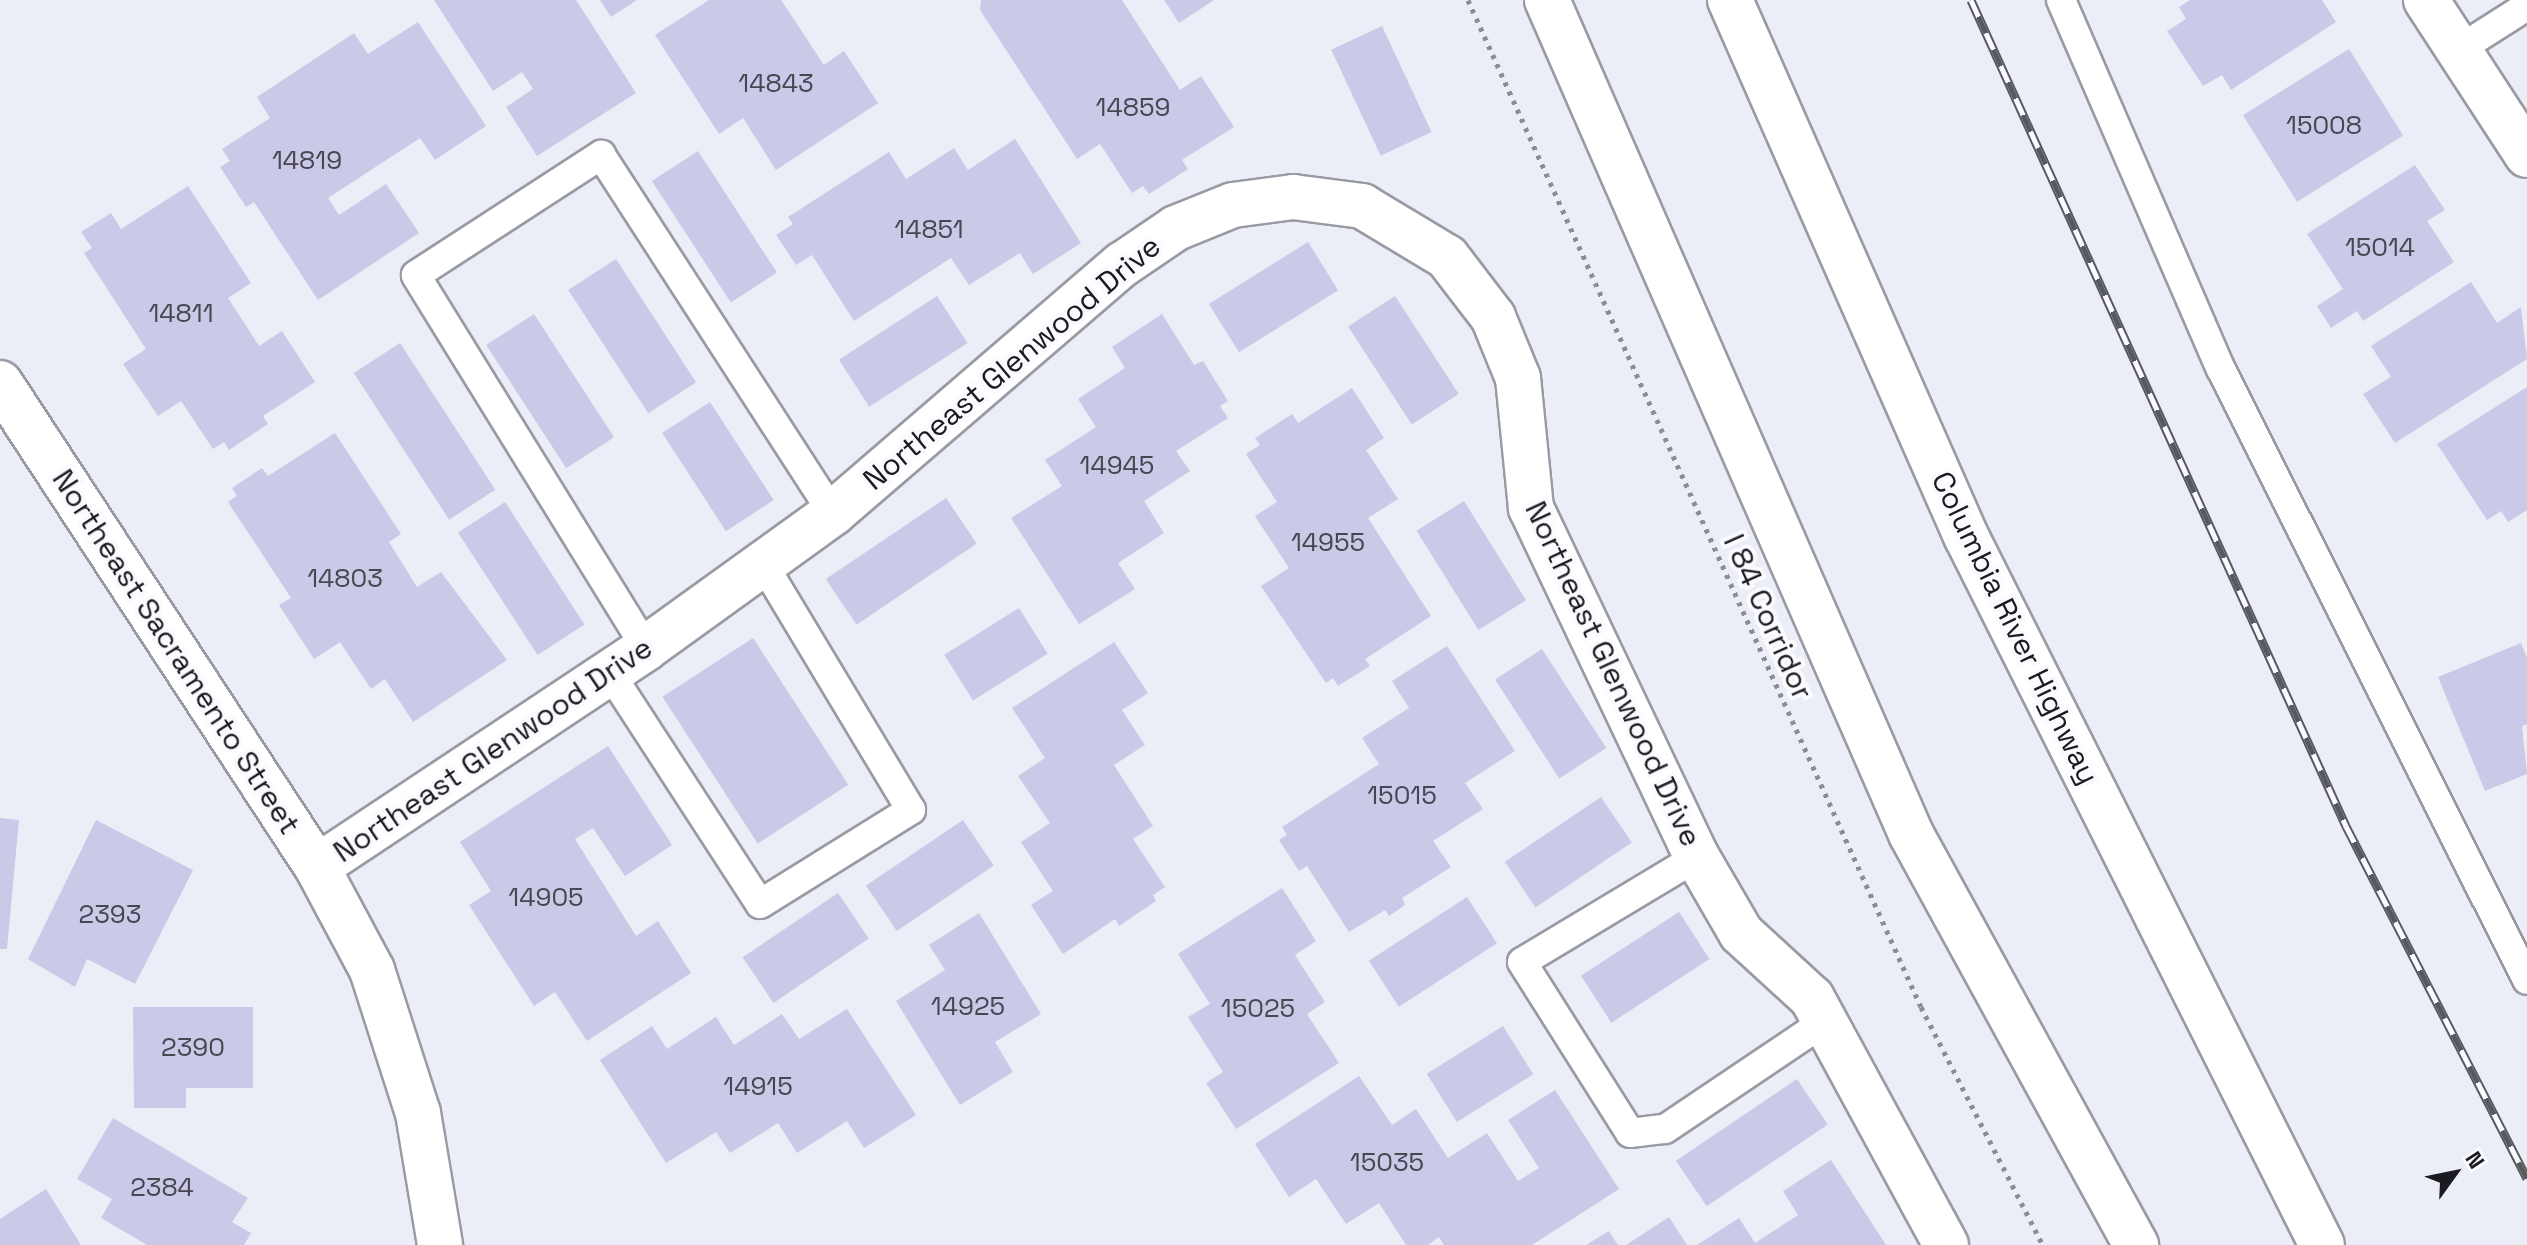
<!DOCTYPE html>
<style>
body{margin:0}
#map{position:relative;width:2527px;height:1245px;overflow:hidden;background:#ebedf7;font-family:"Space Grotesk",sans-serif}
div>[style]{position:absolute}
.building>*{inset:0;background:#cbc9e8;transform-origin:0 0}
.path>*{height:5px;margin-top:-2.5px;transform-origin:0;background:repeating-linear-gradient(90deg,#8c8d94 0 4px,transparent 0 10px)}
.roads{filter:drop-shadow(2px 0 #999aa3) drop-shadow(-2px 0 #999aa3) drop-shadow(0 2px #999aa3) drop-shadow(0 -2px #999aa3)}
.service>*{height:28px;margin:-14px;padding:0 14px;transform-origin:14px;border-radius:14px;background:#fff}
.minor>*{height:44px;margin:-22px;padding:0 22px;transform-origin:22px;border-radius:22px;background:#fff}
.motorway>*{height:44px;margin:-22px;padding:0 22px;transform-origin:22px;border-radius:22px;background:#fff}
.rail>*{height:9px;margin-top:-4.5px;transform-origin:0;background:repeating-linear-gradient(90deg,#fafaff 0 18px,#58595e 0 36px);box-sizing:border-box;border-block:2px solid #58595e}
span{translate:-50% -50%;white-space:nowrap;text-align:center;line-height:1.15;-webkit-text-stroke:8px #fafaff;paint-order:stroke}
.number-label{font-size:26px;color:#474651}
.number-label span{-webkit-text-stroke-width:0}
.street-label{font-size:30px;color:#1b1b1f}
.north{position:absolute;left:2415px;top:1133px;width:80px;height:80px;-webkit-text-stroke:6px #fafaff;paint-order:stroke;rotate:57deg;font-size:22px;font-weight:700;line-height:32px;text-align:center;color:#1b1b1f}
.north::after{content:'';display:block;margin:auto;width:28px;height:36px;background:#1b1b1f;clip-path:polygon(50% 0,100% 100%,50% 72%,0 100%)}
</style>
<div id="map">
<div class="building">
<i style="clip-path:polygon(434px 0,576px 0,636px 93px,537px 156px,506px 107px,533px 89px,522px 72px,493px 91px)"></i>
<i style="clip-path:polygon(600px 0,637px 0,611px 17px)"></i>
<i style="clip-path:polygon(709px 0,781px 0,824px 65px,844px 51px,878px 103px,776px 170px,743px 118px,719px 134px,655px 35px)"></i>
<i style="clip-path:polygon(981px 0,1122px 0,1180px 90px,1201px 76px,1234px 127px,1182px 160px,1188px 169px,1149px 194px,1143px 186px,1132px 193px,1100px 144px,1077px 159px,980px 10px)"></i>
<i style="clip-path:polygon(1164px 0,1214px 0,1179px 23px)"></i>
<i style="clip-path:polygon(2190px 0,2322px 0,2336px 22px,2231px 90px,2222px 75px,2203px 86px,2167px 31px,2186px 19px,2179px 7px)"></i>
<i style="clip-path:polygon(418px 22px,486px 126px,435px 160px,420px 138px,328px 198px,339px 215px,386px 184px,419px 233px,318px 300px,254px 202px,246px 207px,220px 167px,230px 161px,222px 149px,270px 118px,257px 97px,354px 33px,368px 54px)"></i>
<i style="left:1382px;top:26px;width:117px;height:56px;rotate:65deg"></i>
<i style="left:2349px;top:49px;width:102px;height:125px;rotate:58deg"></i>
<i style="clip-path:polygon(1015px 139px,1081px 243px,1033px 274px,1020px 253px,969px 285px,951px 258px,854px 321px,812px 255px,796px 265px,776px 235px,793px 224px,788px 217px,889px 152px,906px 179px,954px 148px,968px 170px)"></i>
<i style="left:698px;top:151px;width:145px;height:55px;rotate:57deg"></i>
<i style="clip-path:polygon(2415px 165px,2445px 210px,2427px 221px,2454px 262px,2363px 321px,2357px 311px,2331px 328px,2317px 306px,2343px 289px,2307px 234px)"></i>
<i style="clip-path:polygon(188px 186px,251px 283px,228px 298px,259px 346px,282px 331px,315px 382px,263px 416px,268px 424px,229px 450px,224px 442px,213px 449px,181px 401px,158px 416px,123px 364px,146px 349px,84px 253px,92px 248px,81px 232px,111px 213px,121px 229px)"></i>
<i style="left:1308px;top:242px;width:57px;height:117px;rotate:58deg"></i>
<i style="left:616px;top:259px;width:147px;height:57px;rotate:57deg"></i>
<i style="clip-path:polygon(2471px 282px,2497px 323px,2521px 307px,2527px 359px,2395px 443px,2363px 394px,2391px 377px,2371px 346px)"></i>
<i style="left:937px;top:296px;width:56px;height:117px;rotate:57deg"></i>
<i style="left:1395px;top:296px;width:117px;height:56px;rotate:57deg"></i>
<i style="left:534px;top:314px;width:147px;height:57px;rotate:57deg"></i>
<i style="clip-path:polygon(1162px 314px,1194px 365px,1203px 361px,1228px 401px,1220px 406px,1228px 418px,1176px 451px,1190px 471px,1144px 501px,1164px 533px,1118px 563px,1135px 589px,1079px 624px,1011px 518px,1062px 486px,1045px 460px,1096px 427px,1078px 399px,1125px 368px,1112px 347px)"></i>
<i style="left:400px;top:343px;width:175px;height:55px;rotate:57deg"></i>
<i style="clip-path:polygon(2527px 387px,2527px 510px,2508px 522px,2501px 511px,2487px 520px,2437px 444px)"></i>
<i style="clip-path:polygon(1352px 388px,1384px 438px,1366px 450px,1398px 499px,1368px 518px,1431px 616px,1365px 659px,1370px 666px,1338px 686px,1333px 678px,1326px 683px,1261px 586px,1289px 568px,1255px 516px,1277px 502px,1246px 454px,1260px 445px,1255px 438px,1292px 414px,1298px 423px)"></i>
<i style="left:710px;top:402px;width:117px;height:57px;rotate:57deg"></i>
<i style="clip-path:polygon(335px 433px,401px 534px,389px 542px,417px 587px,441px 572px,507px 660px,413px 722px,385px 679px,371px 689px,340px 642px,314px 659px,279px 605px,291px 598px,228px 502px,237px 496px,232px 488px,262px 468px,268px 476px)"></i>
<i style="left:946px;top:498px;width:55px;height:145px;rotate:56deg"></i>
<i style="left:1464px;top:501px;width:117px;height:56px;rotate:58deg"></i>
<i style="left:505px;top:502px;width:146px;height:56px;rotate:57deg"></i>
<i style="left:1019px;top:608px;width:54px;height:88px;rotate:58deg"></i>
<i style="left:753px;top:638px;width:175px;height:108px;rotate:57deg"></i>
<i style="clip-path:polygon(1114px 642px,1148px 693px,1122px 710px,1145px 745px,1114px 765px,1153px 826px,1133px 839px,1165px 887px,1153px 895px,1156px 901px,1119px 926px,1115px 919px,1063px 954px,1031px 905px,1053px 891px,1021px 842px,1050px 823px,1018px 776px,1045px 758px,1012px 708px)"></i>
<i style="clip-path:polygon(2521px 643px,2527px 658px,2527px 724px,2522px 726px,2527px 774px,2485px 791px,2438px 677px)"></i>
<i style="clip-path:polygon(1447px 646px,1515px 751px,1465px 783px,1483px 809px,1433px 841px,1451px 867px,1402px 898px,1405px 905px,1389px 916px,1385px 910px,1349px 932px,1307px 866px,1299px 871px,1279px 840px,1287px 835px,1282px 827px,1379px 764px,1362px 738px,1409px 708px,1392px 681px)"></i>
<i style="left:1542px;top:649px;width:118px;height:56px;rotate:57deg"></i>
<i style="clip-path:polygon(608px 746px,672px 845px,625px 876px,593px 828px,575px 839px,636px 936px,658px 921px,691px 973px,587px 1041px,555px 992px,534px 1006px,469px 905px,491px 891px,460px 842px)"></i>
<i style="left:1601px;top:797px;width:55px;height:116px;rotate:56deg"></i>
<i style="clip-path:polygon(0 818px,19px 820px,7px 949px,0 949px)"></i>
<i style="clip-path:polygon(96px 820px,193px 870px,135px 984px,87px 959px,75px 987px,28px 959px)"></i>
<i style="left:963px;top:820px;width:55px;height:117px;rotate:56deg"></i>
<i style="clip-path:polygon(1282px 888px,1316px 941px,1295px 955px,1325px 1002px,1307px 1014px,1339px 1063px,1236px 1129px,1206px 1083px,1223px 1072px,1188px 1017px,1210px 1004px,1178px 954px)"></i>
<i style="left:838px;top:893px;width:55px;height:115px;rotate:56deg"></i>
<i style="left:1467px;top:897px;width:55px;height:117px;rotate:57deg"></i>
<i style="left:1679px;top:912px;width:56px;height:117px;rotate:57deg"></i>
<i style="clip-path:polygon(979px 913px,1041px 1014px,995px 1042px,1013px 1072px,960px 1105px,896px 1001px,945px 970px,929px 945px)"></i>
<i style="clip-path:polygon(133px 1007px,253px 1007px,253px 1088px,186px 1088px,186px 1108px,134px 1108px)"></i>
<i style="clip-path:polygon(847px 1009px,916px 1115px,864px 1148px,847px 1121px,797px 1153px,778px 1123px,730px 1153px,716px 1132px,666px 1163px,600px 1060px,652px 1026px,667px 1049px,716px 1017px,734px 1045px,782px 1014px,799px 1039px)"></i>
<i style="left:1503px;top:1026px;width:57px;height:90px;rotate:58deg"></i>
<i style="clip-path:polygon(1359px 1076px,1392px 1125px,1416px 1109px,1448px 1158px,1487px 1133px,1518px 1181px,1539px 1168px,1508px 1120px,1555px 1090px,1619px 1189px,1532px 1245px,1444px 1245px,1439px 1237px,1428px 1245px,1406px 1245px,1379px 1203px,1346px 1224px,1316px 1179px,1289px 1197px,1255px 1144px)"></i>
<i style="left:1797px;top:1079px;width:55px;height:146px;rotate:56deg"></i>
<i style="clip-path:polygon(113px 1118px,248px 1198px,232px 1222px,251px 1233px,244px 1245px,147px 1245px,101px 1218px,112px 1199px,77px 1179px)"></i>
<i style="clip-path:polygon(1831px 1160px,1886px 1245px,1697px 1245px,1739px 1218px,1755px 1243px,1798px 1215px,1783px 1191px)"></i>
<i style="clip-path:polygon(46px 1189px,81px 1245px,0 1245px,0 1219px)"></i>
<i style="clip-path:polygon(1669px 1217px,1687px 1245px,1626px 1245px)"></i>
<i style="clip-path:polygon(1609px 1231px,1618px 1245px,1586px 1245px)"></i>
</div>
<div class="path">
<i style="left:1468px;top:0;width:1104px;rotate:65.78deg"></i>
<i style="left:1921px;top:1007px;width:267px;rotate:62.9deg"></i>
</div>
<div class="roads">
<div class="service">
<i style="left:2061px;top:0;width:402px;rotate:66.6deg"></i>
<i style="left:2221px;top:369px;width:683px;rotate:63.4deg"></i>
<i style="left:2458px;top:50px;width:82px;rotate:-32.5deg"></i>
<i style="left:646px;top:648px;width:438px;rotate:-121.7deg"></i>
<i style="left:416px;top:275px;width:221px;rotate:-33deg"></i>
<i style="left:601px;top:155px;width:427px;rotate:57.1deg"></i>
<i style="left:610px;top:673px;width:275px;rotate:57deg"></i>
<i style="left:760px;top:904px;width:178px;rotate:-31.9deg"></i>
<i style="left:911px;top:810px;width:287px;rotate:-121deg"></i>
<i style="left:1697px;top:857px;width:204px;rotate:149deg"></i>
<i style="left:1522px;top:962px;width:202px;rotate:57.7deg"></i>
<i style="left:1630px;top:1133px;width:35px;rotate:-7deg"></i>
<i style="left:1665px;top:1129px;width:194px;rotate:-33.9deg"></i>
</div>
<div class="minor">
<i style="left:2426px;top:0;width:185px;rotate:56.9deg"></i>
<i style="left:0;top:383px;width:579px;rotate:56.78deg"></i>
<i style="left:317px;top:867px;width:117px;rotate:61.9deg"></i>
<i style="left:372px;top:970px;width:150px;rotate:72.2deg"></i>
<i style="left:418px;top:1113px;width:134px;rotate:80.5deg"></i>
<i style="left:317px;top:867px;width:395px;rotate:-33.6deg"></i>
<i style="left:646px;top:648px;width:231px;rotate:-35.8deg"></i>
<i style="left:833px;top:513px;width:382px;rotate:-40.7deg"></i>
<i style="left:1123px;top:264px;width:64px;rotate:-34.2deg"></i>
<i style="left:1176px;top:228px;width:61px;rotate:-22deg"></i>
<i style="left:1233px;top:205px;width:61px;rotate:-7.6deg"></i>
<i style="left:1293px;top:197px;width:70px;rotate:7.4deg"></i>
<i style="left:1362px;top:206px;width:99px;rotate:31deg"></i>
<i style="left:1447px;top:257px;width:76px;rotate:52.5deg"></i>
<i style="left:1493px;top:317px;width:66px;rotate:67.7deg"></i>
<i style="left:1518px;top:378px;width:131px;rotate:84.3deg"></i>
<i style="left:1531px;top:508px;width:386px;rotate:64.6deg"></i>
<i style="left:1697px;top:857px;width:88px;rotate:59.9deg"></i>
<i style="left:1741px;top:933px;width:96px;rotate:42.5deg"></i>
<i style="left:1812px;top:998px;width:281px;rotate:61.5deg"></i>
</div>
<div class="motorway">
<i style="left:1547px;top:0;width:910px;rotate:66.42deg"></i>
<i style="left:1911px;top:834px;width:469px;rotate:61.3deg"></i>
<i style="left:1730px;top:0;width:586px;rotate:66.24deg"></i>
<i style="left:1966px;top:536px;width:793px;rotate:63.34deg"></i>
</div>
</div>
<div class="rail">
<i style="left:1971px;top:0;width:907px;rotate:65.58deg"></i>
<i style="left:2346px;top:826px;width:396px;rotate:62.8deg"></i>
</div>
<div class="number-label">
<span style="left:776px;top:84px">14843</span>
<span style="left:1133px;top:108px">14859</span>
<span style="left:2324px;top:126px">15008</span>
<span style="left:307px;top:161px">14819</span>
<span style="left:929px;top:230px">14851</span>
<span style="left:2380px;top:248px">15014</span>
<span style="left:181px;top:314px">14811</span>
<span style="left:1117px;top:466px">14945</span>
<span style="left:1328px;top:543px">14955</span>
<span style="left:345px;top:579px">14803</span>
<span style="left:1402px;top:796px">15015</span>
<span style="left:546px;top:898px">14905</span>
<span style="left:110px;top:915px">2393</span>
<span style="left:968px;top:1007px">14925</span>
<span style="left:1258px;top:1009px">15025</span>
<span style="left:193px;top:1048px">2390</span>
<span style="left:758px;top:1087px">14915</span>
<span style="left:1387px;top:1163px">15035</span>
<span style="left:162px;top:1188px">2384</span>
</div>
<div class="street-label">
<span style="left:1012px;top:363px;rotate:-40deg">Northeast Glenwood Drive</span>
<span style="left:1768px;top:617px;rotate:66deg">I 84 Corridor</span>
<span style="left:2015px;top:628px;rotate:64deg">Columbia River Highway</span>
<span style="left:176px;top:652px;rotate:57deg">Northeast Sacramento Street</span>
<span style="left:1613px;top:674px;rotate:65deg">Northeast Glenwood Drive</span>
<span style="left:493px;top:750px;rotate:-34deg">Northeast Glenwood Drive</span>
</div>
<div class="north">N</div>
</div>
